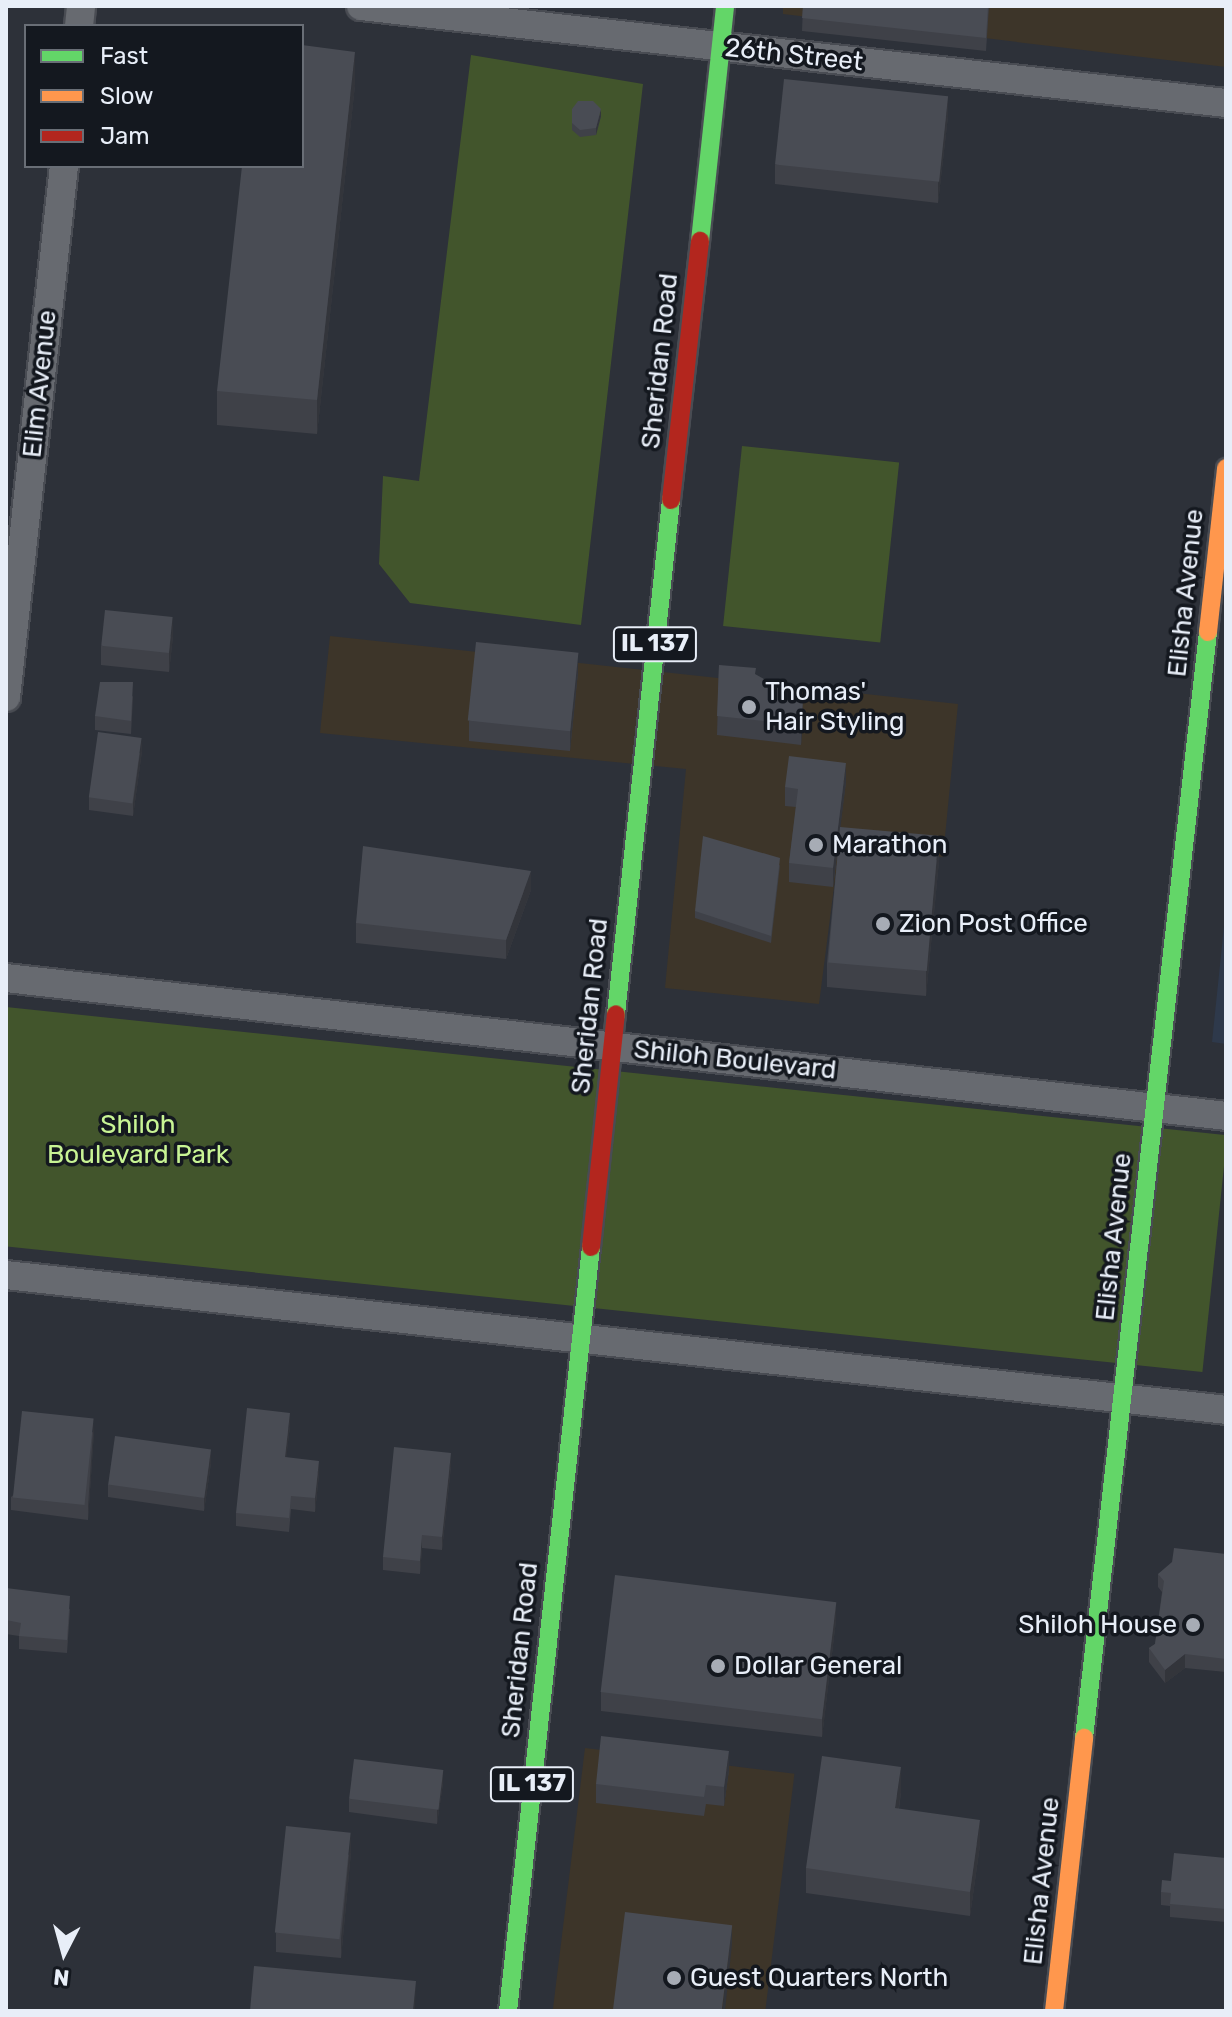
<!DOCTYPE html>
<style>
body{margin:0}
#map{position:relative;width:1232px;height:2017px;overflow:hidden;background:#2d3139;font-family:Rubik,sans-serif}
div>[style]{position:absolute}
.commercial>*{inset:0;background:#3d3529;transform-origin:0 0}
.built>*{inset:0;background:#2e394b}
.green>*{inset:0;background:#42552c;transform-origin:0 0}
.roads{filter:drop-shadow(2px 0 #494c53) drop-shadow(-2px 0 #494c53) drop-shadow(0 2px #494c53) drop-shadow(0 -2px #494c53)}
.street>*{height:28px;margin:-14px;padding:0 14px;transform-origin:14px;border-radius:14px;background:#676a70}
.fast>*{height:18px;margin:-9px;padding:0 9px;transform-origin:9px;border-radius:9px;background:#63d668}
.slow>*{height:18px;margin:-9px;padding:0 9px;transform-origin:9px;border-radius:9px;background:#ff974d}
.jam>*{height:18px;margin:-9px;padding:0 9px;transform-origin:9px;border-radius:9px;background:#b3261e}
.wall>*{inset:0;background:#3f4148}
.shaded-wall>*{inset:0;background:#33353b}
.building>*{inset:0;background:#494c54;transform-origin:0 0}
.dots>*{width:22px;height:22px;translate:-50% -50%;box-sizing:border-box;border:4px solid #14181f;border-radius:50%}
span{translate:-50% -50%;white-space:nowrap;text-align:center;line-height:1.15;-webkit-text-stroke:7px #14181f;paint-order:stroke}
.shield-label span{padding:2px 6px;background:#14181f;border:2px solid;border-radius:6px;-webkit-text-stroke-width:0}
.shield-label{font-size:24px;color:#e8eef8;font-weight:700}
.street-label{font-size:26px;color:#e8eef8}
.poi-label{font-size:26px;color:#e8eef8}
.left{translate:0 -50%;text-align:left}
.right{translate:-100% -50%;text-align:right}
.park-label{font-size:26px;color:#c8f494}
.frame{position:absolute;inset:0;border:8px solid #e8eef8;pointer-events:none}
.legend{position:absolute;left:24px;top:24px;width:280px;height:144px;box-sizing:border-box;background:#14181f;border:2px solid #696e76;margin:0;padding:10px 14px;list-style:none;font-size:24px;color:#e8eef8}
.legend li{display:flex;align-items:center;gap:16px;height:40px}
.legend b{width:40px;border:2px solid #696e76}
.north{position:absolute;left:24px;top:1913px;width:80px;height:80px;-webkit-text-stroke:6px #14181f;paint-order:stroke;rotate:186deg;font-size:22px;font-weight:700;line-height:32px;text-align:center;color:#e8eef8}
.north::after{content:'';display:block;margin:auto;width:28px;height:36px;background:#e8eef8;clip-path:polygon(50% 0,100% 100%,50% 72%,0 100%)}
</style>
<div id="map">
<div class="commercial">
<i style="clip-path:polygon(783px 6px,1226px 6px,1226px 67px,783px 14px)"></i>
<i style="clip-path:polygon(330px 636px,958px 704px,943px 857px,839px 848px,819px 1004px,665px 988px,686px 769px,320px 733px)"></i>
<i style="left:585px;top:1748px;width:211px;height:264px;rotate:7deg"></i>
</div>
<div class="built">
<i style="clip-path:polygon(1226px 907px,1226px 1044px,1212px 1042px)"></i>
</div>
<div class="green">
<i style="clip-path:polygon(471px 55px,643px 84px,581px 625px,410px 603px,379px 564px,383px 476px,419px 481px)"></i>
<i style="left:742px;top:446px;width:158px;height:181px;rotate:6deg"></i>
<i style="left:6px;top:1007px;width:1228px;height:238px;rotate:6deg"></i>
</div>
<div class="roads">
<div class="street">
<i style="left:361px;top:6px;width:870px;rotate:6.4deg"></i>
<i style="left:79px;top:26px;width:20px;rotate:-84deg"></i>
<i style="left:6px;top:697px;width:534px;rotate:-83.77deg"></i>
<i style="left:6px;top:978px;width:1228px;rotate:6.45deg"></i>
<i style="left:6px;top:1275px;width:1227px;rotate:6.31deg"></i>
</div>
<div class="fast">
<i style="left:700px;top:241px;width:236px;rotate:-83.9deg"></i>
<i style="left:616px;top:1014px;width:517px;rotate:-83.89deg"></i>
<i style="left:1084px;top:1738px;width:1113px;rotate:-83.6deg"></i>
<i style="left:508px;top:2011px;width:768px;rotate:-83.8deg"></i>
</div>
<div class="slow">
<i style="left:1208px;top:632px;width:165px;rotate:-83.7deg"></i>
<i style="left:1054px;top:2011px;width:275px;rotate:-83.7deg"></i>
</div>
<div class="jam">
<i style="left:671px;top:500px;width:261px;rotate:-83.6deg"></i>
<i style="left:591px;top:1247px;width:234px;rotate:-83.9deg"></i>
</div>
</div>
<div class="wall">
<i style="clip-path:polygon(803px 6px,989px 6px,986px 51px,802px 31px)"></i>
<i style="clip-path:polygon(355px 85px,317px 434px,217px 425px,217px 391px)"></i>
<i style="clip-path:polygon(572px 109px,601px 116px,596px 135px,580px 137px,572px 130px)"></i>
<i style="clip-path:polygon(948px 116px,938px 203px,775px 184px,775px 165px)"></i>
<i style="clip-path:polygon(173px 636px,169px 672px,101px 665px,101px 646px)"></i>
<i style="clip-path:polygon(719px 665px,756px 675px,803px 720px,801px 745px,717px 735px)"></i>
<i style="clip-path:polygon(578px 672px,570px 751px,469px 741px,469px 721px)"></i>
<i style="clip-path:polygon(133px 696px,131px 734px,95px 730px,95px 716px)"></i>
<i style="clip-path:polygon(142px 751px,133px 816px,89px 810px,89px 797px)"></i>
<i style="clip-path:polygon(846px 782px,840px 827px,939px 861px,926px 996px,827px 987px,827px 962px,840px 832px,833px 887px,789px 882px,789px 863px,796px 807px,785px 806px,785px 787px)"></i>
<i style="clip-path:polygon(780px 865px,771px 943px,695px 918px,695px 911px)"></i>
<i style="clip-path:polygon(531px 890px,506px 959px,356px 943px,356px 923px)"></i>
<i style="clip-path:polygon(290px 1426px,286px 1457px,319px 1474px,315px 1512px,291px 1509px,289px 1532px,236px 1526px,236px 1513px)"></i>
<i style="clip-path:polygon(94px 1431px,88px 1520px,11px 1510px,11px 1497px)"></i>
<i style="clip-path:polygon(211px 1463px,204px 1511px,108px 1497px,108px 1484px)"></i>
<i style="clip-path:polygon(451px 1466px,442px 1550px,422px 1548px,420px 1574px,383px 1570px,383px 1557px)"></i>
<i style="clip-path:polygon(1226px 1554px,1226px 1672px,1185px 1668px,1165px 1683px,1149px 1662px,1149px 1648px,1155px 1644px,1162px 1592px,1158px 1587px,1158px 1574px)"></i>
<i style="clip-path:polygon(6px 1588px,70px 1609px,67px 1653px,19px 1649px,19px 1636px,6px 1634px)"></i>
<i style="clip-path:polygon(836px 1620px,822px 1737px,601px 1711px,601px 1692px)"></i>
<i style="clip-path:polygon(729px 1770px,724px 1806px,706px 1804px,704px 1816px,596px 1803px,596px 1784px)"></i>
<i style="clip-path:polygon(443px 1783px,437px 1824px,349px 1812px,349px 1799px)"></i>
<i style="clip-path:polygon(901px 1792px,899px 1809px,980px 1845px,970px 1916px,806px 1893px,806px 1868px)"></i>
<i style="clip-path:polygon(351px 1852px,341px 1958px,276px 1952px,276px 1933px)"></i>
<i style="clip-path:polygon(1226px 1858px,1226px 1922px,1170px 1917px,1170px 1906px,1161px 1905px,1161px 1892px,1171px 1881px)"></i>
</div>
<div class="shaded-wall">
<i style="clip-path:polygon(355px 52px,355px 85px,317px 434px,317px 400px)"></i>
<i style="clip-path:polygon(948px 97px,948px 116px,938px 203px,938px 184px)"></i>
<i style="clip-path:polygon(601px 109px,601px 116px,596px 135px,596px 128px)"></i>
<i style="clip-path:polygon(173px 617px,173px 636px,169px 672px,169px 653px)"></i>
<i style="clip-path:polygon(578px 653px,578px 672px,570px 751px,570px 732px)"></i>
<i style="clip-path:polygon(803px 701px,803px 720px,801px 745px,801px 725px)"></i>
<i style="clip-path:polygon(142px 738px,142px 751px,133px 816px,133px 803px)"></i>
<i style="clip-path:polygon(846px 763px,846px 782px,833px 887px,833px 868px)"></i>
<i style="clip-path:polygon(939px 836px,939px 861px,926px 996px,926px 972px)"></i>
<i style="clip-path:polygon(531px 871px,531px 890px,506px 959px,506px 940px)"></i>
<i style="clip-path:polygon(290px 1413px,290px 1426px,285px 1470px,285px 1457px)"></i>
<i style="clip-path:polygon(94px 1418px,94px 1431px,88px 1520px,88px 1507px)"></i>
<i style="clip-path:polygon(211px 1449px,211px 1463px,204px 1511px,204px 1498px)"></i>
<i style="clip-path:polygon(451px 1453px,451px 1466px,442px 1550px,442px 1537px)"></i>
<i style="clip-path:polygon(319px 1461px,319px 1474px,315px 1512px,315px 1498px)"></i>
<i style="clip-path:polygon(422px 1535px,422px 1548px,420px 1574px,420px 1561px)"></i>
<i style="clip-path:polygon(836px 1601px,836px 1620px,822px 1737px,822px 1718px)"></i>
<i style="clip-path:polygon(1185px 1654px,1185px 1668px,1165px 1683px,1165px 1670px)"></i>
<i style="clip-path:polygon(729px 1751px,729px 1770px,724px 1806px,724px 1787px)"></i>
<i style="clip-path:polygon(901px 1767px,901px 1792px,895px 1833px,895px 1808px)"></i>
<i style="clip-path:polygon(443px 1770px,443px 1783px,437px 1824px,437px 1811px)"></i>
<i style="clip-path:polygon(980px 1820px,980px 1845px,970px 1916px,970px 1892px)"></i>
<i style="clip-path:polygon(351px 1833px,351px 1852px,341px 1958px,341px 1939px)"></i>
<i style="clip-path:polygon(732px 1925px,732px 1944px,725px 2011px,722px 2011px)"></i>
<i style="clip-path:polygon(416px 1981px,415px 2011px,413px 2011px)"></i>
</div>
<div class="building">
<i style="clip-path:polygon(803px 6px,988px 6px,986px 38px,802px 18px)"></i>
<i style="clip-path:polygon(302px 45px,355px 52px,317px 400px,217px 391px,242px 166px,302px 166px)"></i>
<i style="left:784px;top:79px;width:165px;height:86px;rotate:6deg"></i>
<i style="clip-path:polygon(578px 101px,593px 101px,601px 109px,596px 128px,580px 130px,572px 123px,572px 109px)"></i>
<i style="left:105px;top:610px;width:68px;height:36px;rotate:6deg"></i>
<i style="left:476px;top:642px;width:103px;height:79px;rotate:6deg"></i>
<i style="clip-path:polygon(719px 665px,756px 668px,755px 674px,803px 701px,801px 725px,717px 716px)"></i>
<i style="clip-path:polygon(100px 682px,133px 682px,131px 721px,95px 716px)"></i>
<i style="left:98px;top:732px;width:44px;height:66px;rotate:8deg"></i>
<i style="clip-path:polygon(789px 756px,846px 763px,833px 868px,789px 863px,798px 789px,785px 787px)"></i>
<i style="left:840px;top:827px;width:99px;height:136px;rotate:5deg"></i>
<i style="clip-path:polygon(703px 836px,780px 858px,771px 936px,695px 911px)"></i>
<i style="clip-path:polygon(363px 846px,531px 871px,506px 940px,356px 923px)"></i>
<i style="clip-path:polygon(247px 1408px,290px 1413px,285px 1457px,319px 1461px,315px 1498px,291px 1496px,289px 1518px,236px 1513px)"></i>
<i style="left:22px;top:1411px;width:72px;height:87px;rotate:6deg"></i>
<i style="left:115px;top:1436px;width:97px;height:49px;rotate:8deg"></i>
<i style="clip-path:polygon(394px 1447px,451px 1453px,442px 1537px,422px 1535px,420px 1561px,383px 1557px)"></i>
<i style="clip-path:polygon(1174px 1548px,1226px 1554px,1226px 1659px,1185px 1654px,1165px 1670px,1149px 1648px,1155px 1644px,1164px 1581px,1158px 1574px,1172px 1562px)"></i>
<i style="left:615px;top:1575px;width:223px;height:118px;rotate:7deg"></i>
<i style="clip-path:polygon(6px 1588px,70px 1596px,67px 1640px,19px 1636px,21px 1623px,6px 1620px)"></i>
<i style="clip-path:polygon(601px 1736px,729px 1751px,724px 1787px,706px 1785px,704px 1797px,596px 1784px)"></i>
<i style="clip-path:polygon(822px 1756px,901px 1767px,895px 1808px,980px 1820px,970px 1892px,806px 1868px)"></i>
<i style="left:354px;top:1759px;width:90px;height:40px;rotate:7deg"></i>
<i style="left:286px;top:1826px;width:65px;height:107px;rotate:6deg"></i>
<i style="clip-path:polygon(1174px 1853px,1226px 1858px,1226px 1909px,1170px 1904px,1171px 1893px,1161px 1892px,1162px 1880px,1171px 1881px)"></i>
<i style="left:625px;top:1912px;width:108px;height:100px;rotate:7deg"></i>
<i style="clip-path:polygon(254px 1966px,416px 1981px,413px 2011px,250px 2011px)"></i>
</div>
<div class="dots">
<i style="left:749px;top:707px;background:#a7acb5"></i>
<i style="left:816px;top:845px;background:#a7acb5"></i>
<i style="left:883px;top:924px;background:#a7acb5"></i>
<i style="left:1193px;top:1625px;background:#a7acb5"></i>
<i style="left:718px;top:1666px;background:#a7acb5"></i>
<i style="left:674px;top:1978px;background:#a7acb5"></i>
</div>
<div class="shield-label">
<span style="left:655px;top:644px">IL 137</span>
<span style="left:532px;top:1784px">IL 137</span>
</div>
<div class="street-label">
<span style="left:794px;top:55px;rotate:6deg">26th Street</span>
<span style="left:660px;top:361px;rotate:-84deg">Sheridan Road</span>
<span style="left:40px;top:384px;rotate:-84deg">Elim Avenue</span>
<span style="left:1186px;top:593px;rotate:-84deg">Elisha Avenue</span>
<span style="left:590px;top:1006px;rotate:-84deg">Sheridan Road</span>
<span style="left:735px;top:1060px;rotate:6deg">Shiloh Boulevard</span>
<span style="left:1114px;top:1237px;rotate:-84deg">Elisha Avenue</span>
<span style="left:520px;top:1650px;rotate:-84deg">Sheridan Road</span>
<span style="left:1042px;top:1881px;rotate:-84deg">Elisha Avenue</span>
</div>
<div class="poi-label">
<span class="left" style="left:765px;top:707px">Thomas'<br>Hair Styling</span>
<span class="left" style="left:832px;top:845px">Marathon</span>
<span class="left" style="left:899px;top:924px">Zion Post Office</span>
<span class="right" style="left:1177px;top:1625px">Shiloh House</span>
<span class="left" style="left:734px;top:1666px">Dollar General</span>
<span class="left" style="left:690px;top:1978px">Guest Quarters North</span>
</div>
<div class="park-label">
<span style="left:138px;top:1140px">Shiloh<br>Boulevard Park</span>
</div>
<div class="frame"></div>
<ul class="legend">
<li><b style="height:10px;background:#63d668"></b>Fast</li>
<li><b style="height:10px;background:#ff974d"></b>Slow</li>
<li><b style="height:10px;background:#b3261e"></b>Jam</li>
</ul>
<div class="north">N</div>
</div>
